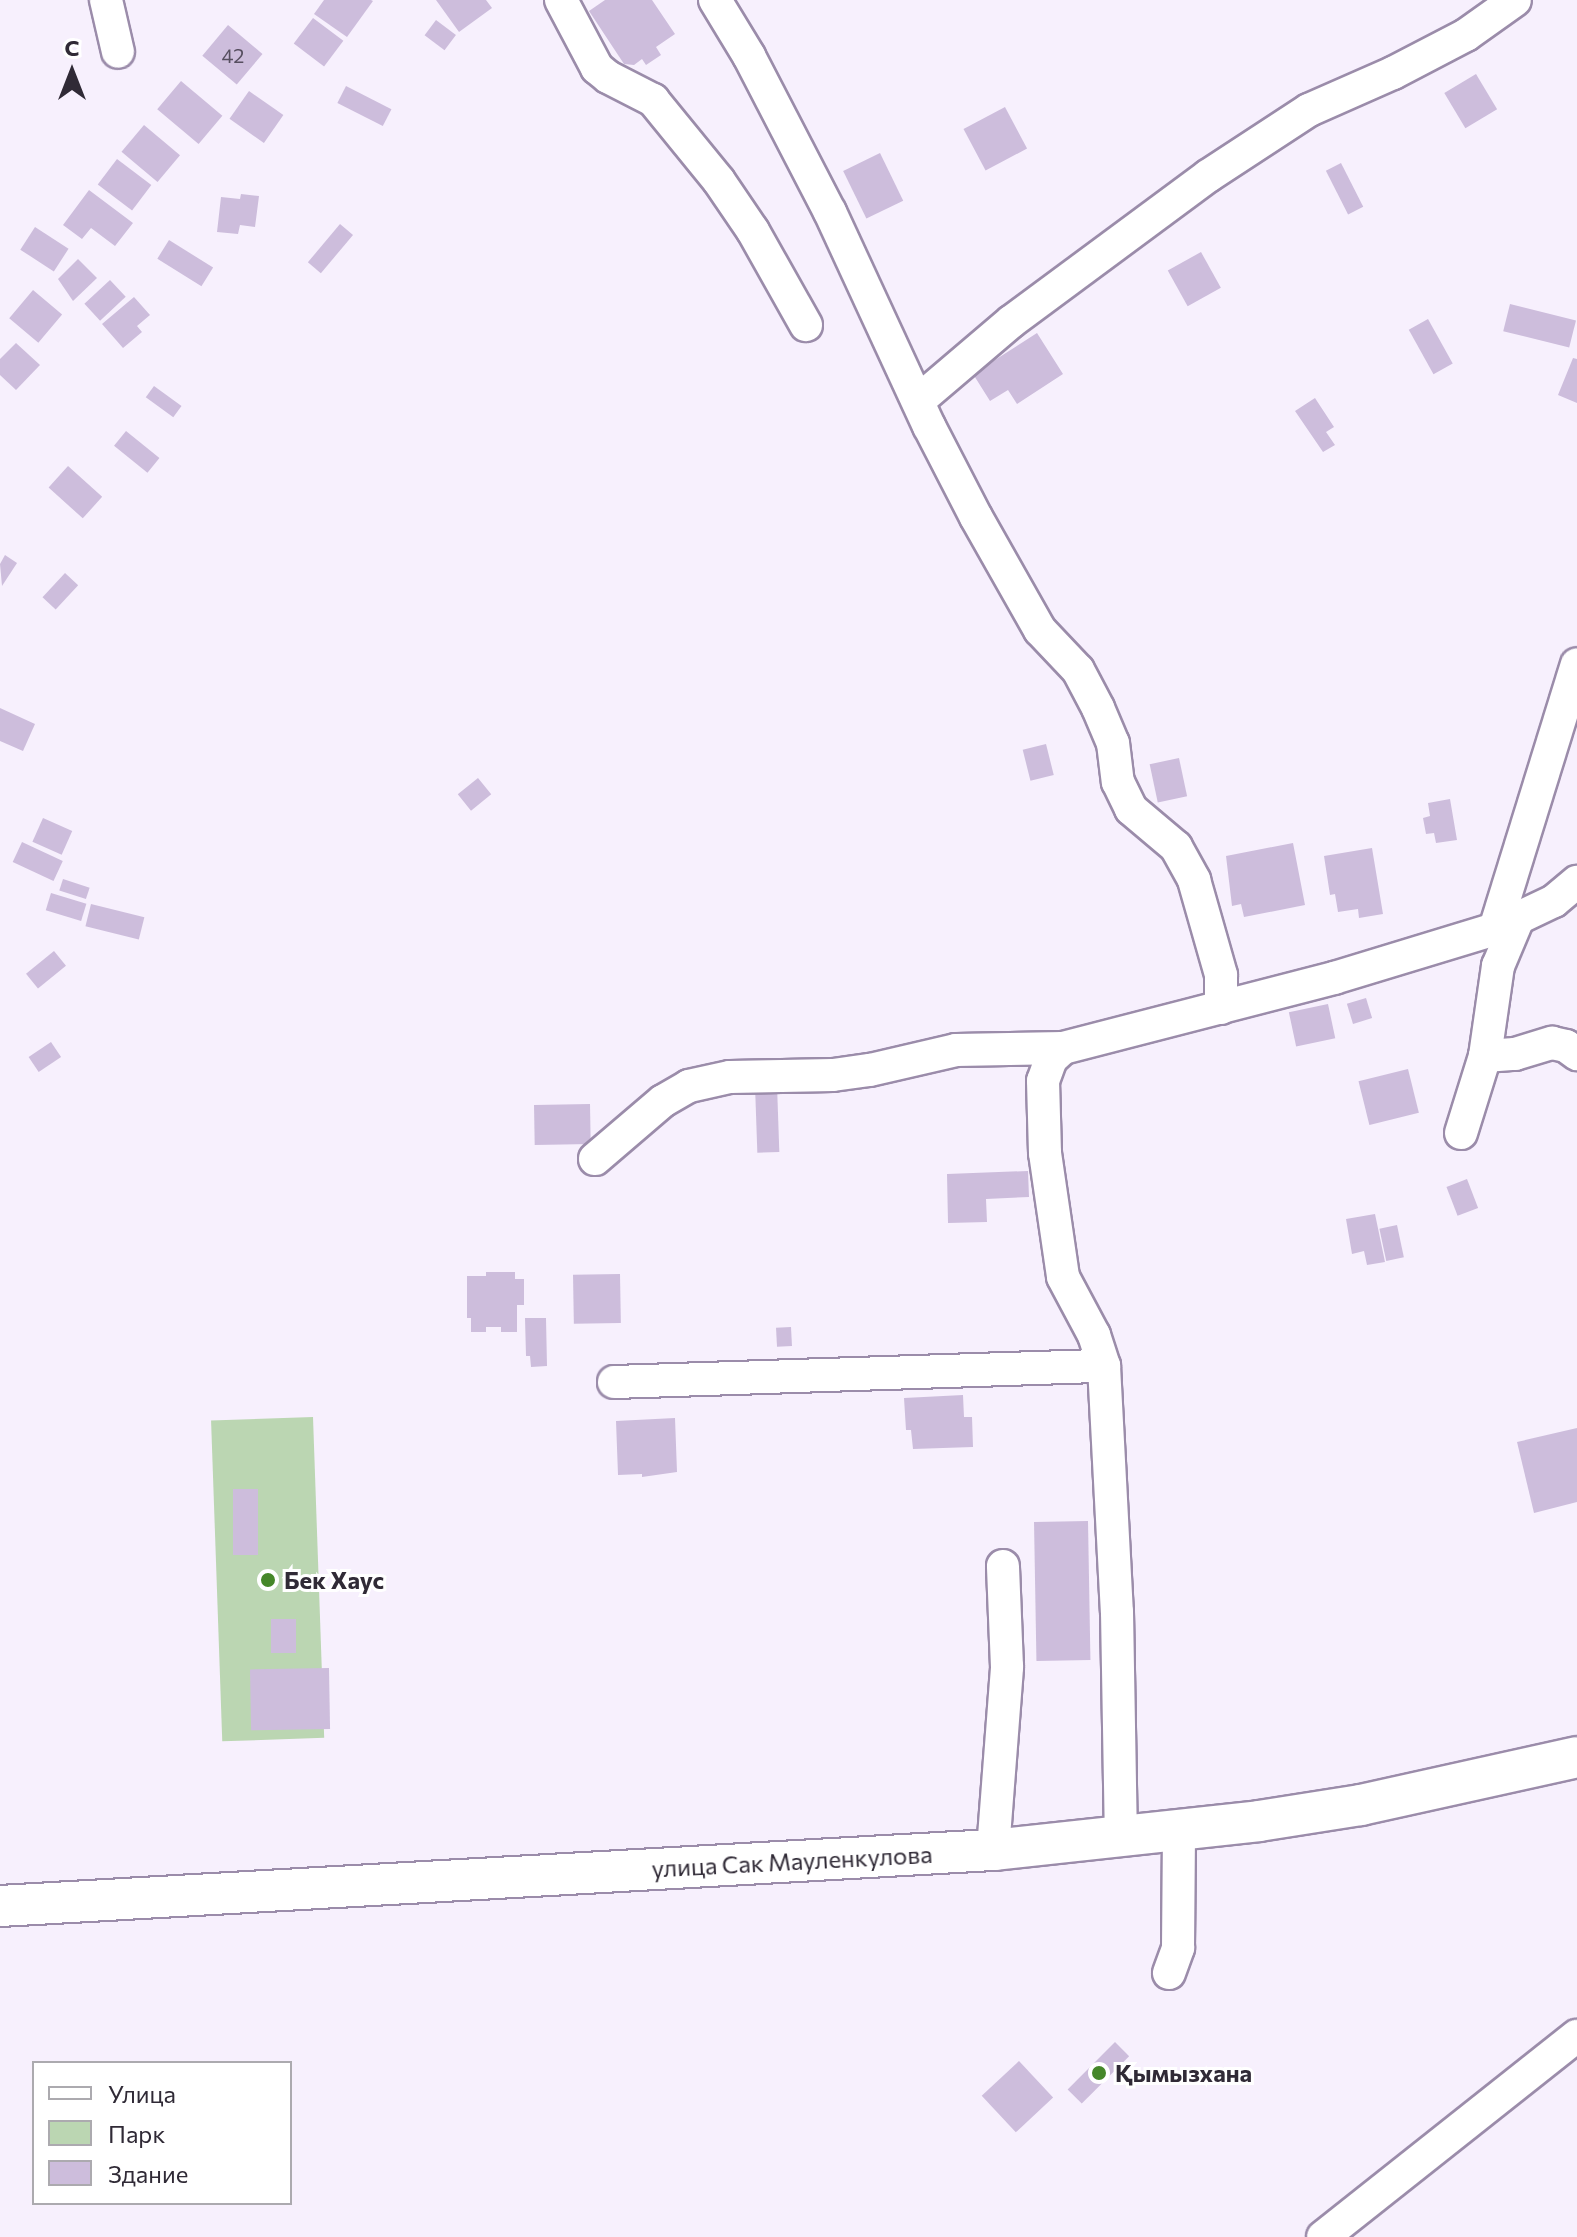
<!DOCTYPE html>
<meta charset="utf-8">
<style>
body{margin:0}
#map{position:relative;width:1577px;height:2237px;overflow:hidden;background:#f7f0fd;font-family:Commissioner,sans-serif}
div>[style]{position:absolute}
.green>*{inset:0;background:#bbd6b2;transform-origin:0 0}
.building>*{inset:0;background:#cdbddc;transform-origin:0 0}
.roads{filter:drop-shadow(2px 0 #9b8caa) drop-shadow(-2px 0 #9b8caa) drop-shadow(0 2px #9b8caa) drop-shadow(0 -2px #9b8caa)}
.minor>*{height:32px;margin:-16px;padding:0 16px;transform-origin:16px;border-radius:16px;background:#fff}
.major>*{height:40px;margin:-20px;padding:0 20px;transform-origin:20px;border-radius:20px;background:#fff}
.dots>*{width:22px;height:22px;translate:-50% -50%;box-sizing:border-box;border:4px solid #fff;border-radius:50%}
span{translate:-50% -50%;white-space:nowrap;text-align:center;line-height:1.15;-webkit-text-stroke:6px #fff;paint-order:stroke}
.number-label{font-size:20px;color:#574f60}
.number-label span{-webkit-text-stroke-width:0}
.poi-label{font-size:24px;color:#302a36;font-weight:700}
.left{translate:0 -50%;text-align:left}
.street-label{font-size:24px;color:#302a36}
.legend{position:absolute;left:32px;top:2061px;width:260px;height:144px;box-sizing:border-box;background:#fff;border:2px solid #acaaaf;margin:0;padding:10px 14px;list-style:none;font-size:24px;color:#302a36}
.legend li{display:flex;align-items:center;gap:16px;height:40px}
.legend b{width:40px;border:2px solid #acaaaf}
.north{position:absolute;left:32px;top:32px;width:80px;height:80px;-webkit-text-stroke:6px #fff;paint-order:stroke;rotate:0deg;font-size:22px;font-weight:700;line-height:32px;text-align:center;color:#302a36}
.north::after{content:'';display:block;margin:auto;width:28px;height:36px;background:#302a36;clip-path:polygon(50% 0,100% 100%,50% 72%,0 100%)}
</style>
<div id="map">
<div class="green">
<i style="left:313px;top:1417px;width:321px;height:102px;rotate:88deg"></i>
</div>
<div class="building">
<i style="clip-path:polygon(324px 0,371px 0,373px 1px,347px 37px,314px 14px)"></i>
<i style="clip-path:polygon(436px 0,486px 0,492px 8px,459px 32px)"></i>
<i style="clip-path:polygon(605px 0,652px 0,675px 34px,656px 47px,661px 55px,646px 65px,642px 59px,634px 65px,624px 64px,589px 11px)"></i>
<i style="left:313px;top:18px;width:38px;height:32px;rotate:37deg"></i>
<i style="left:436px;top:20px;width:25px;height:19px;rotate:37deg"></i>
<i style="left:228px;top:25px;width:45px;height:40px;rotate:40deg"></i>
<i style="left:1476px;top:74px;width:41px;height:37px;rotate:59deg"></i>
<i style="left:181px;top:81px;width:54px;height:37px;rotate:40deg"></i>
<i style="left:346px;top:86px;width:51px;height:19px;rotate:27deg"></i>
<i style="left:249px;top:91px;width:42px;height:34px;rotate:35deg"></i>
<i style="left:1005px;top:107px;width:47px;height:47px;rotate:62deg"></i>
<i style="left:144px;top:125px;width:47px;height:35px;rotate:40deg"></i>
<i style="left:880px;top:153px;width:53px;height:41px;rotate:64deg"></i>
<i style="left:117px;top:159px;width:43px;height:32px;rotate:37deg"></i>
<i style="left:1341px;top:163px;width:49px;height:17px;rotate:63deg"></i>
<i style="clip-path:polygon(89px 190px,133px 223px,115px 246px,91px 228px,82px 239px,63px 225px)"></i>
<i style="clip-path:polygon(241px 194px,259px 196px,255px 227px,240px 225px,238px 234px,217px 232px,221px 197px,240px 199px)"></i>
<i style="left:340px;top:224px;width:17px;height:50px;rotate:40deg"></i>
<i style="left:35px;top:227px;width:40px;height:27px;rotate:33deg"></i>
<i style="left:169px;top:240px;width:52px;height:22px;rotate:32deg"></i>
<i style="left:1201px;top:252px;width:41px;height:38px;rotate:61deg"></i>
<i style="clip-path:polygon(78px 259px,97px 278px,73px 301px,58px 279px)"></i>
<i style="left:110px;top:280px;width:23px;height:35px;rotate:47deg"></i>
<i style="left:33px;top:290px;width:38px;height:37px;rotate:40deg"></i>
<i style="clip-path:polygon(134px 297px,150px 315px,137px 326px,142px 332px,123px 348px,102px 324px)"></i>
<i style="left:1510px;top:304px;width:68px;height:28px;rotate:14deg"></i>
<i style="left:1428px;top:319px;width:51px;height:22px;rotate:61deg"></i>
<i style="clip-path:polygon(1037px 333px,1063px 374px,1017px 404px,1008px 390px,990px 401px,973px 374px)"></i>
<i style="clip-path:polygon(16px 343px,40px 365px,16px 390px,0 375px,0 359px)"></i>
<i style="clip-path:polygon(1573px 358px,1577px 359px,1577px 403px,1558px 395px)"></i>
<i style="left:154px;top:386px;width:34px;height:14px;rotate:36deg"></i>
<i style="clip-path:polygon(1315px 398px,1334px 427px,1326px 432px,1335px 445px,1323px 452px,1295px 411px)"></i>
<i style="left:126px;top:431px;width:43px;height:19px;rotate:39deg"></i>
<i style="left:68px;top:466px;width:46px;height:29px;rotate:42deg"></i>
<i style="clip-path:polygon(5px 555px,17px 563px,2px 586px,0 564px)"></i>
<i style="left:65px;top:573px;width:18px;height:33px;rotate:43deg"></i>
<i style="clip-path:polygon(0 708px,35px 724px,23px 751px,0 741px)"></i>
<i style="left:1046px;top:744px;width:32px;height:24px;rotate:76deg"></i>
<i style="left:1179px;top:758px;width:39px;height:30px;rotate:78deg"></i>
<i style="left:478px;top:778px;width:21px;height:26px;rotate:51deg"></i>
<i style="clip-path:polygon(1450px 799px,1457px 840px,1436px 843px,1434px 833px,1426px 834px,1423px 818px,1430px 816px,1428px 803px)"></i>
<i style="left:43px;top:818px;width:32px;height:26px;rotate:24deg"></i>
<i style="left:22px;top:842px;width:45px;height:22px;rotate:25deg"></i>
<i style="clip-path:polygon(1293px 843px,1305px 905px,1244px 917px,1241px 904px,1232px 906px,1226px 856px)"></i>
<i style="clip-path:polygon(1372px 848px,1383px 914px,1359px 918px,1358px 909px,1338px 912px,1335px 894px,1330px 895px,1324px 856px)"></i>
<i style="left:63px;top:879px;width:28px;height:12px;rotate:18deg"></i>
<i style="left:51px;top:893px;width:37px;height:18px;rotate:17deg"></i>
<i style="left:91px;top:904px;width:55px;height:23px;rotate:14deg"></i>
<i style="left:54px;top:951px;width:19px;height:36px;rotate:51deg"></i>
<i style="left:1366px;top:998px;width:21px;height:20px;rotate:73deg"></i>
<i style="left:1328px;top:1004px;width:35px;height:40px;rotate:78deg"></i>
<i style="left:51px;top:1042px;width:18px;height:27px;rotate:56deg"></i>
<i style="left:1408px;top:1069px;width:45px;height:51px;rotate:76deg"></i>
<i style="left:777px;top:1085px;width:67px;height:22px;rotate:88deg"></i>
<i style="left:590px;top:1104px;width:40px;height:56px;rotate:89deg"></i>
<i style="clip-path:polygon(1028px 1171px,1029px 1197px,986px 1199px,987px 1222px,948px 1223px,947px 1174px)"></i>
<i style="left:1467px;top:1179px;width:31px;height:22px;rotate:69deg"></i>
<i style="clip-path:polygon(1375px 1214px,1385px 1262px,1367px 1265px,1364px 1251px,1352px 1254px,1346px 1219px)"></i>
<i style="left:1397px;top:1225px;width:33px;height:18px;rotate:78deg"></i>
<i style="clip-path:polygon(486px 1272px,515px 1272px,515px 1279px,524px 1279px,524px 1305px,517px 1305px,517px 1332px,501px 1332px,501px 1327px,486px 1327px,486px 1332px,471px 1332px,471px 1318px,467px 1318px,467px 1276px,486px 1276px)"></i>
<i style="left:620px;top:1274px;width:49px;height:47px;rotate:89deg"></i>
<i style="clip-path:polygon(525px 1318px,546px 1318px,547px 1366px,531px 1367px,530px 1356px,526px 1356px)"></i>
<i style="left:791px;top:1327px;width:19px;height:15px;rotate:87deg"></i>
<i style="clip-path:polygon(963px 1395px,964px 1417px,972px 1417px,973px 1447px,913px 1449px,911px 1430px,906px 1430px,904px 1398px)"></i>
<i style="clip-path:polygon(675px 1418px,677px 1472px,642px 1477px,642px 1474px,618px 1475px,616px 1421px)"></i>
<i style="clip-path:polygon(1577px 1428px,1577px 1502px,1534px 1513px,1517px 1442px)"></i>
<i style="left:233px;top:1489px;width:25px;height:66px"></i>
<i style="left:1088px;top:1521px;width:139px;height:54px;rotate:89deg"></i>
<i style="left:271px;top:1619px;width:25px;height:34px"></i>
<i style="left:329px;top:1668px;width:61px;height:79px;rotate:89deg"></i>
<i style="left:1115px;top:2042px;width:20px;height:67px;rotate:45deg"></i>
<i style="left:1019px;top:2061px;width:50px;height:51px;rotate:47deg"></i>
</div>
<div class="roads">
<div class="minor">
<i style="left:106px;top:0;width:53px;rotate:77deg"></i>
<i style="left:561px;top:0;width:77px;rotate:62.1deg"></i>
<i style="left:597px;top:68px;width:14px;rotate:39deg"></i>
<i style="left:608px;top:77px;width:51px;rotate:27.1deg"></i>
<i style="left:653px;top:100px;width:104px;rotate:50.8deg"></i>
<i style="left:719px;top:181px;width:60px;rotate:55.8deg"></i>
<i style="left:753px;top:231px;width:108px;rotate:60.6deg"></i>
<i style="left:715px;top:0;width:66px;rotate:58.7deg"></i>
<i style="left:749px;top:56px;width:176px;rotate:62.6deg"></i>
<i style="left:830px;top:212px;width:236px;rotate:65.2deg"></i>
<i style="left:929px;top:426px;width:102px;rotate:62.7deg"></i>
<i style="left:976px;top:517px;width:130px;rotate:60.5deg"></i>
<i style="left:1040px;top:630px;width:55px;rotate:46.5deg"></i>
<i style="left:1078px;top:670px;width:43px;rotate:62.2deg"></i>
<i style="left:1098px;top:708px;width:38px;rotate:67deg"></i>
<i style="left:1113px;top:743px;width:39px;rotate:83deg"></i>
<i style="left:1118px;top:782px;width:30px;rotate:64deg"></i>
<i style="left:1131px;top:809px;width:59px;rotate:40.2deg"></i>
<i style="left:1176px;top:847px;width:38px;rotate:61deg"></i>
<i style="left:1194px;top:880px;width:99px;rotate:74.1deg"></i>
<i style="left:1221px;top:975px;width:33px;rotate:90deg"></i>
<i style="left:918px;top:401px;width:123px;rotate:-40.4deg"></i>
<i style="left:1012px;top:321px;width:244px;rotate:-36.5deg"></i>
<i style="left:1208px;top:176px;width:121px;rotate:-33.2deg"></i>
<i style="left:1309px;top:110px;width:92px;rotate:-23.8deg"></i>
<i style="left:1393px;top:73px;width:82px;rotate:-27.5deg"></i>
<i style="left:1466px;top:35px;width:60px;rotate:-35.5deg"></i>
<i style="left:1495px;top:929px;width:277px;rotate:-72.8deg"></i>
<i style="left:1063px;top:1048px;width:16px;rotate:137deg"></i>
<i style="left:1051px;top:1059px;width:23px;rotate:110deg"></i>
<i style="left:1043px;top:1081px;width:72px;rotate:88.4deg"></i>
<i style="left:1045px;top:1153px;width:125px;rotate:81.7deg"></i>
<i style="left:1063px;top:1277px;width:66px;rotate:61.9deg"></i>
<i style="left:1094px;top:1335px;width:33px;rotate:72deg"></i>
<i style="left:1104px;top:1366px;width:246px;rotate:87deg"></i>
<i style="left:1117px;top:1612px;width:226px;rotate:89deg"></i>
<i style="left:1485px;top:1056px;width:30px;rotate:-4deg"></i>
<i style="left:1515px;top:1054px;width:39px;rotate:-17deg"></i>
<i style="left:1552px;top:1043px;width:14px;rotate:12deg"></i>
<i style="left:1566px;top:1046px;width:14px;rotate:36deg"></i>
<i style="left:1461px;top:1133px;width:81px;rotate:-72.7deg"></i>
<i style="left:1485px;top:1056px;width:91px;rotate:-81.8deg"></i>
<i style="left:1498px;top:966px;width:49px;rotate:-67.1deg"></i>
<i style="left:595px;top:1159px;width:89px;rotate:-40.5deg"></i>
<i style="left:663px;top:1101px;width:30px;rotate:-30deg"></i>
<i style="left:689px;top:1086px;width:42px;rotate:-12.4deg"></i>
<i style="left:730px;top:1077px;width:103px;rotate:-1.1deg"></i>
<i style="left:833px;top:1075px;width:37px;rotate:-8deg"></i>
<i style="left:870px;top:1070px;width:88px;rotate:-13.1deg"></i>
<i style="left:956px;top:1050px;width:107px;rotate:-1.1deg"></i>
<i style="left:1063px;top:1048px;width:280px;rotate:-14.5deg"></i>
<i style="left:1334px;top:978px;width:168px;rotate:-16.9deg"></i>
<i style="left:1495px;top:929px;width:65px;rotate:-25.4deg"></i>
<i style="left:1554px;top:901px;width:30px;rotate:-40deg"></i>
<i style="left:614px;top:1382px;width:490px;rotate:-1.9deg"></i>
<i style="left:993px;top:1850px;width:184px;rotate:-85.6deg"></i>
<i style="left:1007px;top:1667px;width:101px;rotate:-92.3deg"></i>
<i style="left:1169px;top:1973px;width:27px;rotate:-70deg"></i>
<i style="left:1178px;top:1948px;width:117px;rotate:-89.5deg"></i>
<i style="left:1323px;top:2237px;width:324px;rotate:-38.4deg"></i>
</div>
<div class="major">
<i style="left:0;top:1906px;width:995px;rotate:-3.23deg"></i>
<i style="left:993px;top:1850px;width:268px;rotate:-6.2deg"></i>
<i style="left:1259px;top:1821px;width:103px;rotate:-8.9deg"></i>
<i style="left:1361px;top:1805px;width:221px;rotate:-12.5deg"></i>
</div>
</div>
<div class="dots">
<i style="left:268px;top:1580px;background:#458729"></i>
<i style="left:1099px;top:2073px;background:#458729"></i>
</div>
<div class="number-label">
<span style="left:233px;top:55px">42</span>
</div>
<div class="poi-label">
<span class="left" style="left:284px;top:1580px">Бек Хаус</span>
<span class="left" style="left:1115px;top:2073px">Қымызхана</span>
</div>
<div class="street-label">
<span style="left:792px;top:1861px;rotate:-3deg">улица Сак Мауленкулова</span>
</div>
<ul class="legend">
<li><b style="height:10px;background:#fff"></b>Улица</li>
<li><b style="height:22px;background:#bbd6b2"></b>Парк</li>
<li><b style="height:22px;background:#cdbddc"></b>Здание</li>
</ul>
<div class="north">С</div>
</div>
